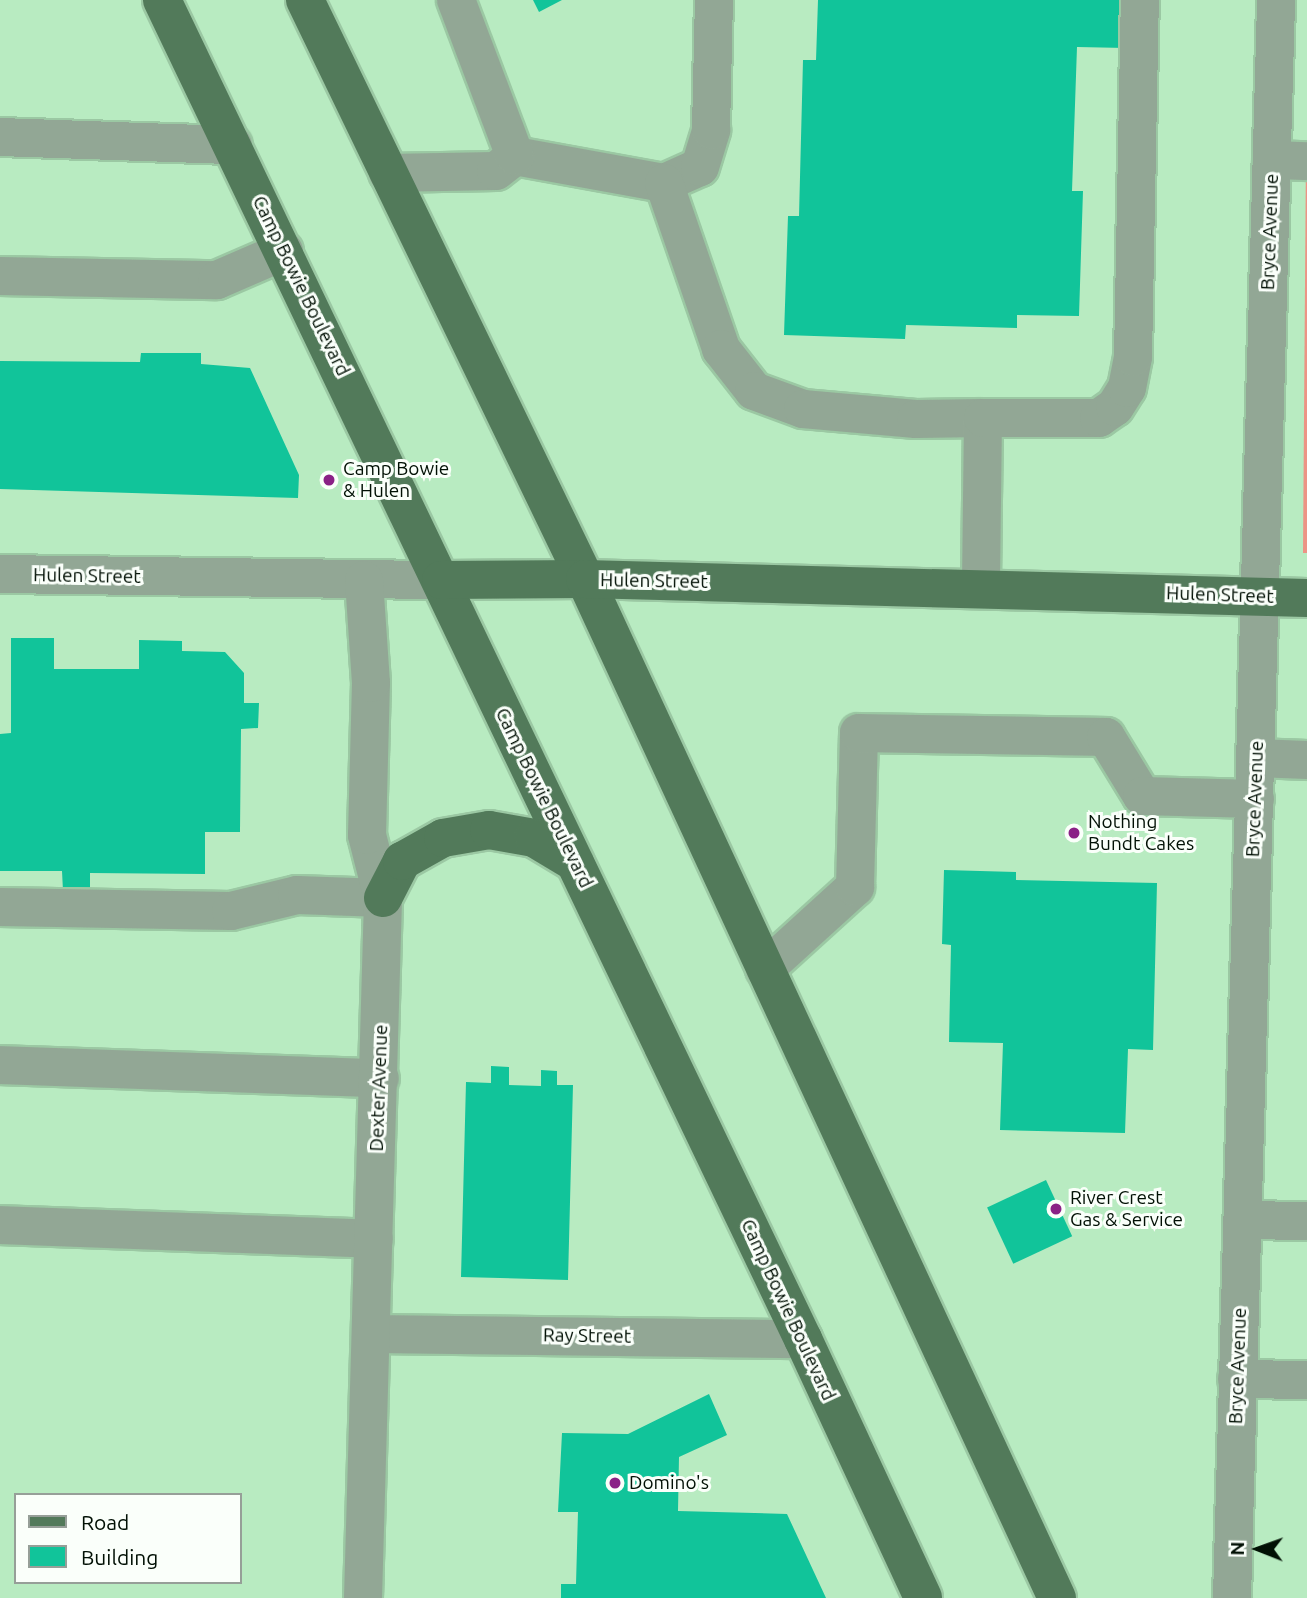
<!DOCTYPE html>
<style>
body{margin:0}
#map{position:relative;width:1307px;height:1598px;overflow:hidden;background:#b8ebc1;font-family:Ubuntu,sans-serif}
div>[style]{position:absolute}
.green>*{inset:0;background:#ec9485}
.building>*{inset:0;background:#11c49a;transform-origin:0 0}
.roads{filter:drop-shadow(2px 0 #9bc8a3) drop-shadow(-2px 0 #9bc8a3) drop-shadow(0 2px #9bc8a3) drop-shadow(0 -2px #9bc8a3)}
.minor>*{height:38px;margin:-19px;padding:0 19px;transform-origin:19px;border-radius:19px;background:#92a795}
.major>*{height:38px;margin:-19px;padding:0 19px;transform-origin:19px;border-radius:19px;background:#527a5a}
.dots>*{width:19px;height:19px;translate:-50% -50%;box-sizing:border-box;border:4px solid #fafffa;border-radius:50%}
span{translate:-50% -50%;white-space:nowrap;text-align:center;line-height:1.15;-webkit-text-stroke:6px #fafffa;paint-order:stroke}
.street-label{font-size:19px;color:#011004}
.poi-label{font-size:19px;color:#011004}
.left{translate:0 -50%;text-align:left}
.legend{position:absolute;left:14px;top:1493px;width:228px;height:91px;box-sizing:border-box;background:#fafffa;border:2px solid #969f98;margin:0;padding:9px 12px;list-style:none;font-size:21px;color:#011004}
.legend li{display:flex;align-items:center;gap:14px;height:35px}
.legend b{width:35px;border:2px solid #969f98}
.north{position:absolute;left:1223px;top:1514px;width:70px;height:70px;-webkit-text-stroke:5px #fafffa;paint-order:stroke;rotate:271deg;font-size:19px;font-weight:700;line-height:28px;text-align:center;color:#011004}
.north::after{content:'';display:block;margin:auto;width:24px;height:32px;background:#011004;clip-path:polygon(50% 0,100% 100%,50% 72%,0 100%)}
</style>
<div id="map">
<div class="green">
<i style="clip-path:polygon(1306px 149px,1307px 149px,1307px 553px,1303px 553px)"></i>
</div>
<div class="building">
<i style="clip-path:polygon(533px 0,562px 0,539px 12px)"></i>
<i style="clip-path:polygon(818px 0,1128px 0,1126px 48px,1077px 47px,1072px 191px,1083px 191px,1079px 316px,1017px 315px,1017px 328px,906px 325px,905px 339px,784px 335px,788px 216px,799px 216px,803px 60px,816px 60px)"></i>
<i style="clip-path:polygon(141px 353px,201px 353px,201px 364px,250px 368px,299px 475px,298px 498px,0 489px,0 361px,140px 362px)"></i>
<i style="clip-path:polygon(11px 638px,54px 638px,54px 669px,139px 669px,139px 640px,182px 641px,182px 651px,225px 652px,244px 673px,244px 703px,259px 703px,258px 728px,241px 729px,240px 832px,205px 832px,205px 874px,90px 873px,90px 892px,63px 891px,62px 871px,0 871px,0 734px,11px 733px)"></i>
<i style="clip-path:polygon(944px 870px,1016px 872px,1016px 880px,1157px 883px,1153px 1050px,1128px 1049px,1125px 1133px,1000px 1130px,1003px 1043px,949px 1042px,951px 945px,942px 944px)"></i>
<i style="clip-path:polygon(491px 1066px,509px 1067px,509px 1085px,541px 1086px,541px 1070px,557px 1071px,557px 1085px,573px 1085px,568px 1280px,461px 1277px,466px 1082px,491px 1083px)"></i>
<i style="left:1046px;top:1180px;width:62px;height:65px;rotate:65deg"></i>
<i style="clip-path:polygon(709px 1394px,727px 1435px,679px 1457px,678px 1511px,787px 1514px,826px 1598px,561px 1598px,561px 1584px,576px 1584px,578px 1512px,558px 1512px,562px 1433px,628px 1434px)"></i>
</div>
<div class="roads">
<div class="minor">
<i style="left:0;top:137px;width:233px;rotate:2deg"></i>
<i style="left:515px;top:156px;width:151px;rotate:10.3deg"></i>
<i style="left:664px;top:183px;width:39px;rotate:-24deg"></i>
<i style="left:700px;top:167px;width:39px;rotate:-73deg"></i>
<i style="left:711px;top:130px;width:130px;rotate:-88.7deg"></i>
<i style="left:1272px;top:160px;width:35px;rotate:2deg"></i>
<i style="left:388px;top:173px;width:108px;rotate:-1.1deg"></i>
<i style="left:496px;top:171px;width:24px;rotate:-38deg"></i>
<i style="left:515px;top:156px;width:167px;rotate:-110.7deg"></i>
<i style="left:664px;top:183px;width:176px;rotate:71deg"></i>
<i style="left:721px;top:349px;width:53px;rotate:51.8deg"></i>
<i style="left:754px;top:391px;width:52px;rotate:20.2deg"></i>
<i style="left:803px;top:409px;width:113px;rotate:5.1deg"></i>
<i style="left:916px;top:419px;width:67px;rotate:-0.9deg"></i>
<i style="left:983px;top:418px;width:169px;rotate:90.7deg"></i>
<i style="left:0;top:276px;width:217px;rotate:1.1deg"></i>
<i style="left:217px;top:280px;width:73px;rotate:-23.4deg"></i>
<i style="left:983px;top:418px;width:116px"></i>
<i style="left:1099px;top:418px;width:19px;rotate:-35deg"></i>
<i style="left:1115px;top:407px;width:22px;rotate:-58deg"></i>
<i style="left:1127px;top:388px;width:32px;rotate:-79deg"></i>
<i style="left:1133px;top:357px;width:357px;rotate:-88.9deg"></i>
<i style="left:0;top:574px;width:441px;rotate:0.8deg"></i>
<i style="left:1256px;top:758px;width:51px;rotate:2.2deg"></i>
<i style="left:0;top:907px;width:231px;rotate:1deg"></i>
<i style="left:231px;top:911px;width:68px;rotate:-13.6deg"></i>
<i style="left:297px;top:895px;width:86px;rotate:2deg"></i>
<i style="left:765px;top:969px;width:122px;rotate:-42.3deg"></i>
<i style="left:855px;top:887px;width:154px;rotate:-88.5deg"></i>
<i style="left:859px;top:733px;width:247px;rotate:0.9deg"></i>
<i style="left:1106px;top:737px;width:69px;rotate:58.6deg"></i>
<i style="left:1142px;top:796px;width:113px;rotate:1.5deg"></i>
<i style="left:0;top:1065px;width:380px;rotate:2deg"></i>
<i style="left:1243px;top:1220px;width:64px;rotate:0.9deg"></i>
<i style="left:0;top:1225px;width:374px;rotate:2.1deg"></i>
<i style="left:371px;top:1334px;width:432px;rotate:0.7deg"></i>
<i style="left:1237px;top:1379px;width:70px;rotate:0.8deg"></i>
<i style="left:363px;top:1598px;width:700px;rotate:-88.36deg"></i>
<i style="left:383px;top:898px;width:65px;rotate:-104.3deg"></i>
<i style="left:367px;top:835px;width:152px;rotate:-88.5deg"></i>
<i style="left:371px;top:683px;width:103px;rotate:-93.9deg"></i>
<i style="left:1232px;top:1598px;width:1599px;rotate:-88.42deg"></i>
</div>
<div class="major">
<i style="left:162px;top:0;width:1485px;rotate:64.42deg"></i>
<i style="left:803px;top:1339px;width:285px;rotate:65.1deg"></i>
<i style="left:305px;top:0;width:643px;rotate:64.19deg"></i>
<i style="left:585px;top:579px;width:1123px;rotate:65.15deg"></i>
<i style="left:441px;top:580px;width:144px;rotate:-0.4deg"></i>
<i style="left:585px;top:579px;width:722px;rotate:1.51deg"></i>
<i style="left:383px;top:898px;width:42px;rotate:-62.8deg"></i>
<i style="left:402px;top:861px;width:47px;rotate:-29.3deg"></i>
<i style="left:443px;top:838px;width:47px;rotate:-9.9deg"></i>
<i style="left:489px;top:830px;width:46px;rotate:10.1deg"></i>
<i style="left:534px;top:838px;width:47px;rotate:31deg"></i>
</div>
</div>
<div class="dots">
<i style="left:329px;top:480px;background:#8a2186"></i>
<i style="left:1074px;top:833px;background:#8a2186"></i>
<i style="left:1056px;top:1209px;background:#8a2186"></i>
<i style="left:615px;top:1483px;background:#8a2186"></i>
</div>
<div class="street-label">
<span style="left:1270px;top:232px;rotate:-88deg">Bryce Avenue</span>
<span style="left:301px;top:286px;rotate:64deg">Camp Bowie Boulevard</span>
<span style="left:87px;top:576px;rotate:1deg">Hulen Street</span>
<span style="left:654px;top:581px;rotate:1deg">Hulen Street</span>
<span style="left:1220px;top:595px;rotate:2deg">Hulen Street</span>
<span style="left:544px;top:798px;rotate:64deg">Camp Bowie Boulevard</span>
<span style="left:1255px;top:799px;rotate:-88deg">Bryce Avenue</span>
<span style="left:379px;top:1088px;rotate:-88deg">Dexter Avenue</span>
<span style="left:788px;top:1310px;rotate:65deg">Camp Bowie Boulevard</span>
<span style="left:587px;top:1336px;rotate:1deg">Ray Street</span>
<span style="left:1238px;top:1366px;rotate:-88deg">Bryce Avenue</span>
</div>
<div class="poi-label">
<span class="left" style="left:343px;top:480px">Camp Bowie<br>&amp; Hulen</span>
<span class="left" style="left:1088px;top:833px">Nothing<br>Bundt Cakes</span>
<span class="left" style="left:1070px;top:1209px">River Crest<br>Gas &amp; Service</span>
<span class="left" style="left:629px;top:1483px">Domino's</span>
</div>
<ul class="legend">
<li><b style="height:9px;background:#527a5a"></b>Road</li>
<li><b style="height:19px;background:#11c49a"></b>Building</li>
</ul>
<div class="north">N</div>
</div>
